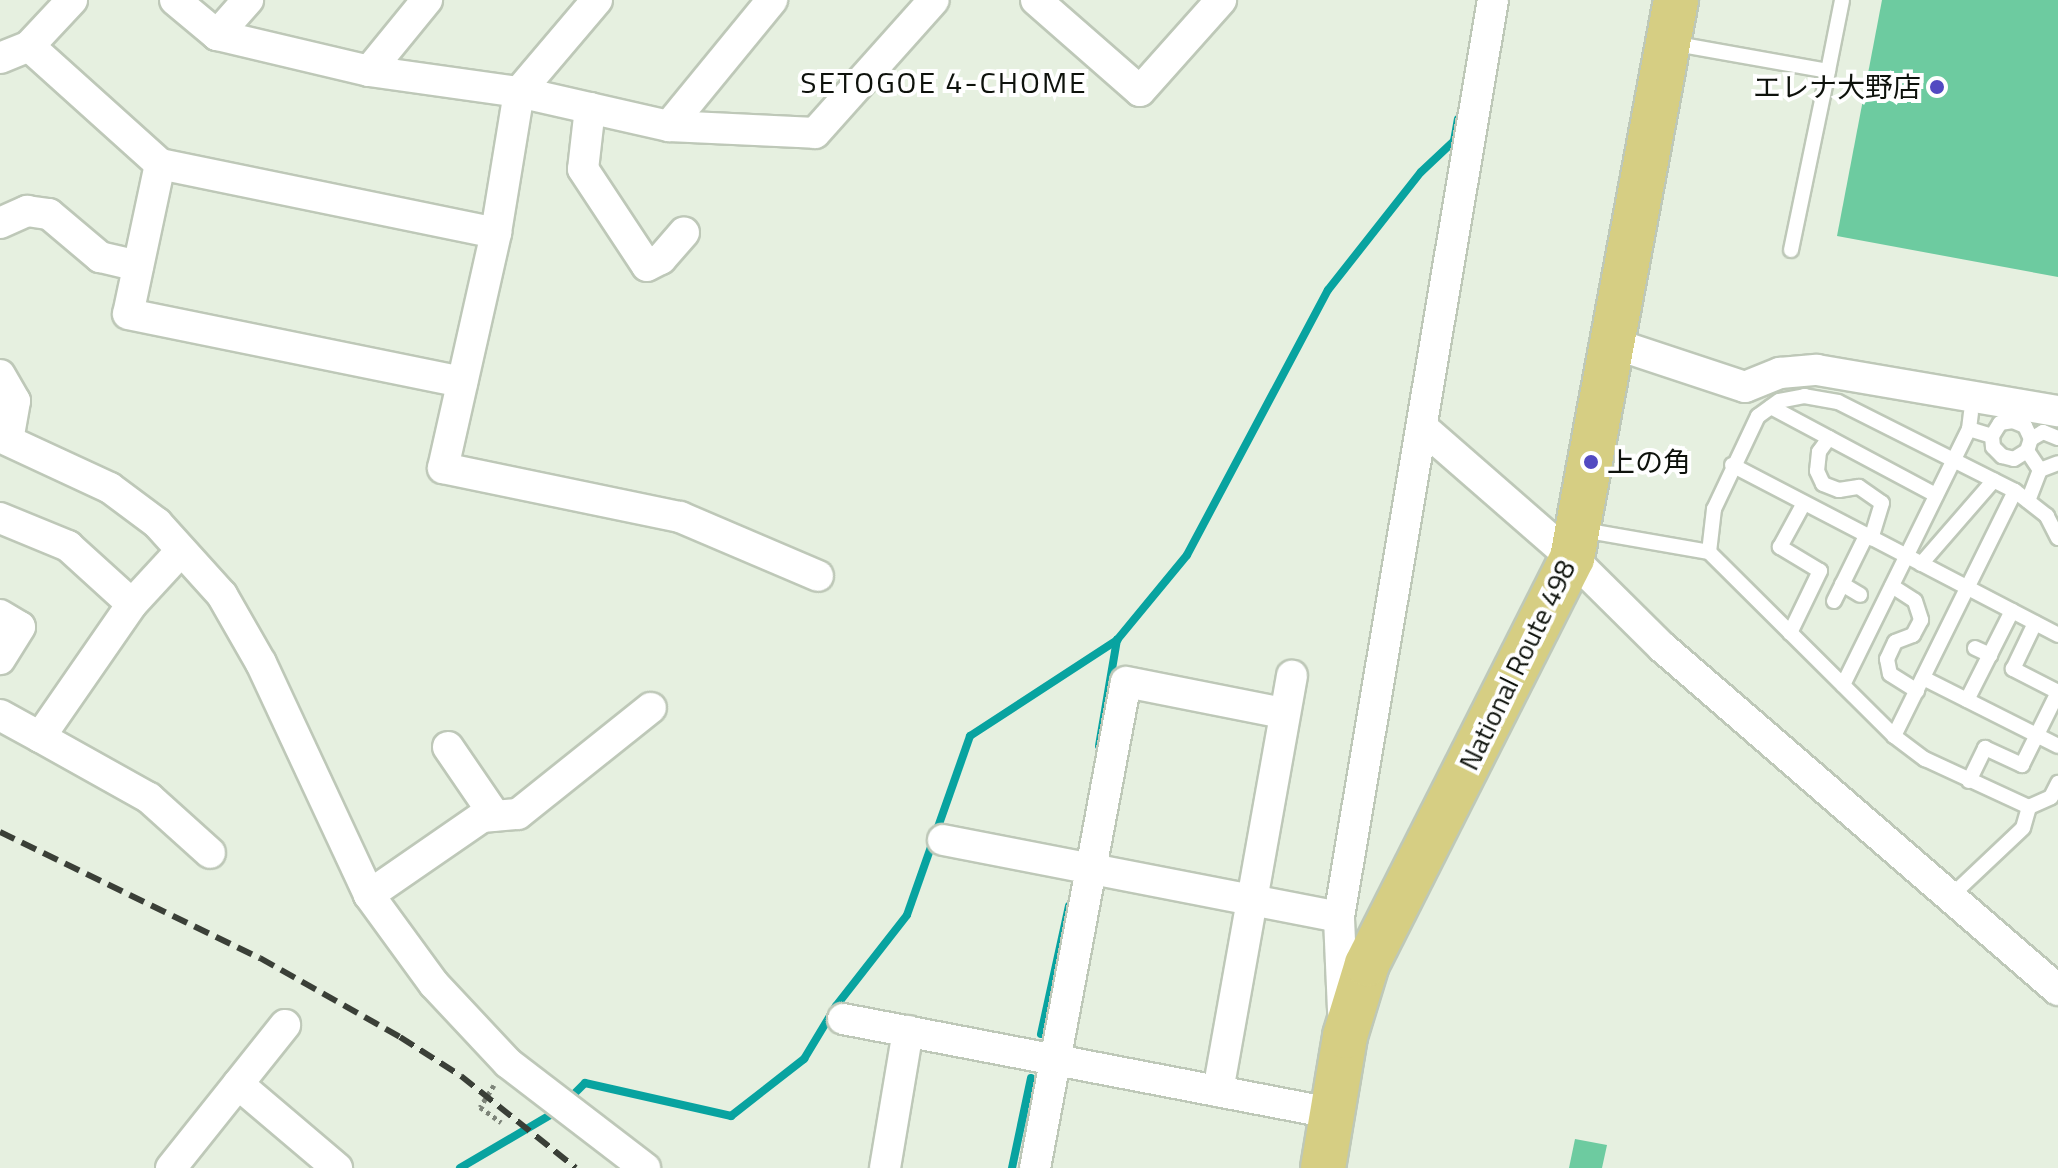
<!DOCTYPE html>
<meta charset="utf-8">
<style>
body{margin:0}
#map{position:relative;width:2058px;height:1168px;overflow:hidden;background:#e6f0e0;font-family:"Titillium Web","Noto Sans JP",sans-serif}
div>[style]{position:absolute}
.stream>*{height:8px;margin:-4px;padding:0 4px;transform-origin:4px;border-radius:4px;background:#08a3a0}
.building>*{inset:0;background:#6dcba0}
.path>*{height:5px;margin-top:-2.5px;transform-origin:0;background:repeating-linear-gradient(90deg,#7d8479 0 4px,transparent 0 8px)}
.roads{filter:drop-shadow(2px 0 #bec8b8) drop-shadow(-2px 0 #bec8b8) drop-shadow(0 2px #bec8b8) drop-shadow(0 -2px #bec8b8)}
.service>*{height:14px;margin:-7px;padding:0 7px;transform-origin:7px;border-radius:7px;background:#fff}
.minor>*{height:30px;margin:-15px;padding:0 15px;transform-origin:15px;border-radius:15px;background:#fff}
.trunk>*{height:44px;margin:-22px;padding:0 22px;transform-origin:22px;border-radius:22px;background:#d6ce83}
.rail>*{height:6px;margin-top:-3px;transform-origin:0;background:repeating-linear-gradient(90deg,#3a3f37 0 16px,transparent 0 24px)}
.dots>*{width:22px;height:22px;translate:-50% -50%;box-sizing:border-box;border:4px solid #fff;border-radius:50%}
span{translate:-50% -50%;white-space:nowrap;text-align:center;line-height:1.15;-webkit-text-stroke:8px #fff;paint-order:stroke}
.poi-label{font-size:28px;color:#0e120c}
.right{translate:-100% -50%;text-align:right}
.left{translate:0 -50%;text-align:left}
.street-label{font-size:28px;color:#0e120c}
.neighbourhood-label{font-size:30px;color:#0e120c;letter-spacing:2px}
</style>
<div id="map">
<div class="stream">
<i style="left:1099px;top:746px;width:108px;rotate:-80.4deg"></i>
<i style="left:1041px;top:1034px;width:131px;rotate:-77.7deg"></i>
<i style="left:568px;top:1100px;width:24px;rotate:-45deg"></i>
<i style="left:585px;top:1083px;width:150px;rotate:12.7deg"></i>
<i style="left:731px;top:1116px;width:93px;rotate:-38deg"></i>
<i style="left:804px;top:1059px;width:62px;rotate:-58.9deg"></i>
<i style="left:836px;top:1006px;width:115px;rotate:-52deg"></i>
<i style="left:907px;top:915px;width:190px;rotate:-70.6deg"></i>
<i style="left:970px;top:736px;width:176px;rotate:-33.1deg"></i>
<i style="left:1117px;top:640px;width:110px;rotate:-50.5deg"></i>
<i style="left:1187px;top:555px;width:300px;rotate:-62deg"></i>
<i style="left:1328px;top:290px;width:150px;rotate:-51.8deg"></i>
<i style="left:1421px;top:172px;width:45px;rotate:-43.2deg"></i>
<i style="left:1454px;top:141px;width:22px;rotate:-80deg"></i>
<i style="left:460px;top:1168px;width:115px;rotate:-30.4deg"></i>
<i style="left:1012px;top:1168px;width:92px;rotate:-78.1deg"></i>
</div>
<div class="building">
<i style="clip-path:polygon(1882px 0,2058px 0,2058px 277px,1837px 236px)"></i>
<i style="clip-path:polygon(1575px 1139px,1607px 1145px,1602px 1168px,1569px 1168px)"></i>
</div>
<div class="path">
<i style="left:494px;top:1085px;width:26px;rotate:122deg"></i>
<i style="left:480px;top:1107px;width:26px;rotate:36deg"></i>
</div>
<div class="roads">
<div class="service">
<i style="left:1671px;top:43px;width:159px;rotate:10.1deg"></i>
<i style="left:1828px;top:71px;width:72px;rotate:-78.8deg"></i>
<i style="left:1791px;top:250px;width:183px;rotate:-78.3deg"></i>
<i style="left:1771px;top:407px;width:187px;rotate:28.1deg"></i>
<i style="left:1969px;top:429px;width:24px;rotate:17deg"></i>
<i style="left:1992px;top:436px;width:11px;rotate:85deg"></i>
<i style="left:1993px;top:447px;width:13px;rotate:45deg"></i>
<i style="left:2002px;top:456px;width:12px;rotate:14deg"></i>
<i style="left:2014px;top:459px;width:15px;rotate:-32deg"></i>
<i style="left:1992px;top:436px;width:15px;rotate:-58deg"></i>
<i style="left:2000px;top:423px;width:13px;rotate:-9deg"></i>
<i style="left:2013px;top:421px;width:13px;rotate:23deg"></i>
<i style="left:2025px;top:426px;width:14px;rotate:65deg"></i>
<i style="left:1829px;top:438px;width:17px;rotate:126deg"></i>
<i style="left:1819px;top:452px;width:19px;rotate:96deg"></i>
<i style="left:1817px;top:471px;width:14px;rotate:65deg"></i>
<i style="left:1823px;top:484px;width:17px;rotate:21deg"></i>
<i style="left:1839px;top:490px;width:20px;rotate:-9deg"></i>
<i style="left:1859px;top:487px;width:28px;rotate:35deg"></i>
<i style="left:1882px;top:503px;width:37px;rotate:107deg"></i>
<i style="left:1732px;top:465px;width:368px;rotate:27.5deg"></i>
<i style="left:2040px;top:470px;width:23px;rotate:-124deg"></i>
<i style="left:2027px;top:451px;width:13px;rotate:-72deg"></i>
<i style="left:2031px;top:439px;width:14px;rotate:-30deg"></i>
<i style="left:2043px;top:432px;width:16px;rotate:22deg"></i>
<i style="left:2028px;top:501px;width:33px;rotate:-69deg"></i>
<i style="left:2040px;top:470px;width:19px;rotate:-21deg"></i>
<i style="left:1583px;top:530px;width:128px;rotate:9.9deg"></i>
<i style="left:2058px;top:538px;width:25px;rotate:-117deg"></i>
<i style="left:2047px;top:516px;width:41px;rotate:-142deg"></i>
<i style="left:2015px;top:491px;width:198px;rotate:-153.3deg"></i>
<i style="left:1838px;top:402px;width:34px;rotate:-170deg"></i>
<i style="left:1805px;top:396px;width:26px;rotate:169deg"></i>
<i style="left:1779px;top:401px;width:26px;rotate:144deg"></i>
<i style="left:1758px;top:416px;width:103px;rotate:115.3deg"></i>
<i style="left:1714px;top:509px;width:43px;rotate:96.6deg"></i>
<i style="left:1709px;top:552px;width:261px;rotate:44.8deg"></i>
<i style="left:1894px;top:736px;width:39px;rotate:37deg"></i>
<i style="left:1925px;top:759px;width:115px;rotate:24.8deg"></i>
<i style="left:2029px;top:807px;width:24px;rotate:-24deg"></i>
<i style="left:2051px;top:797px;width:16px;rotate:-63deg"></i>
<i style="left:1921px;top:564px;width:111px;rotate:-49deg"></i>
<i style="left:1842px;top:584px;width:21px;rotate:31deg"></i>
<i style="left:1892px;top:586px;width:27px;rotate:33deg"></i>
<i style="left:1915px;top:601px;width:20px;rotate:72deg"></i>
<i style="left:1921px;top:620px;width:17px;rotate:118deg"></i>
<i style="left:1913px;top:635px;width:19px;rotate:159deg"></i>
<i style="left:1895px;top:642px;width:19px;rotate:115deg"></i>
<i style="left:1887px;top:659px;width:15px;rotate:79deg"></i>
<i style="left:1890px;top:674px;width:32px;rotate:32deg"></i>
<i style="left:1834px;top:601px;width:72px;rotate:-63.8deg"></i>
<i style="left:1790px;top:633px;width:69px;rotate:-64.2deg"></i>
<i style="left:1820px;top:571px;width:47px;rotate:-149deg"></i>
<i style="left:1780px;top:547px;width:50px;rotate:-61.4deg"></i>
<i style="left:1975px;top:648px;width:17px;rotate:25deg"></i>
<i style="left:1923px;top:678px;width:151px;rotate:26.7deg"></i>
<i style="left:1843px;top:685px;width:285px;rotate:-63.8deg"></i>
<i style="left:1969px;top:429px;width:16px;rotate:-83deg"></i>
<i style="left:1967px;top:700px;width:100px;rotate:-63.2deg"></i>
<i style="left:1894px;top:736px;width:273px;rotate:-63.7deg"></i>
<i style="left:1969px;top:781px;width:37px;rotate:-64deg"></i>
<i style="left:1985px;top:748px;width:41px;rotate:24.7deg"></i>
<i style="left:2022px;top:765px;width:81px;rotate:-63.7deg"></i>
<i style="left:2058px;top:692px;width:51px;rotate:-152.9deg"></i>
<i style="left:2013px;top:669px;width:51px;rotate:-64.4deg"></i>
<i style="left:1950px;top:897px;width:100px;rotate:-43.4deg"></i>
<i style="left:2023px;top:828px;width:22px;rotate:-74deg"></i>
</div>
<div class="minor">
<i style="left:175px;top:0;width:55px;rotate:39.8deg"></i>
<i style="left:217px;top:35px;width:156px;rotate:13.3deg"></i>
<i style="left:369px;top:71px;width:151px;rotate:8deg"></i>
<i style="left:519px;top:92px;width:154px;rotate:12.8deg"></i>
<i style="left:669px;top:126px;width:146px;rotate:2.7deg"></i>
<i style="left:815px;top:133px;width:178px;rotate:-48.2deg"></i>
<i style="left:597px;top:0;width:121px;rotate:130.3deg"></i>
<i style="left:519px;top:92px;width:143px;rotate:99.3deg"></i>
<i style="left:496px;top:233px;width:241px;rotate:102.7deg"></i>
<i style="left:443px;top:468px;width:242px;rotate:11.7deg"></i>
<i style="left:680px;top:517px;width:150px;rotate:23.1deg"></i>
<i style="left:1036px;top:0;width:138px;rotate:41.2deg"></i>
<i style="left:1140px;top:91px;width:122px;rotate:-48.3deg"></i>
<i style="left:217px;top:35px;width:47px;rotate:-48.5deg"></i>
<i style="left:29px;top:46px;width:176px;rotate:42deg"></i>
<i style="left:160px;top:164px;width:343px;rotate:11.6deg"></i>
<i style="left:0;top:58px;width:31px;rotate:-22deg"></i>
<i style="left:29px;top:46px;width:63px;rotate:-46.9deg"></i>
<i style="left:369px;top:71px;width:92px;rotate:-50.8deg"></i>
<i style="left:590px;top:108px;width:61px;rotate:96.5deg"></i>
<i style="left:583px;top:169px;width:116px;rotate:56.6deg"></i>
<i style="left:647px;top:266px;width:16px;rotate:-27deg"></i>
<i style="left:661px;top:259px;width:35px;rotate:-49deg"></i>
<i style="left:669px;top:126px;width:163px;rotate:-50.7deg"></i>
<i style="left:160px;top:164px;width:153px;rotate:102deg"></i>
<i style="left:128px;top:314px;width:341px;rotate:11.5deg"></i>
<i style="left:0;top:223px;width:30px;rotate:-24deg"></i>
<i style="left:27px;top:211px;width:22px;rotate:8deg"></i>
<i style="left:49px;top:214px;width:67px;rotate:40.1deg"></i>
<i style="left:100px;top:257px;width:39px;rotate:13deg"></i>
<i style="left:1612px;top:343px;width:140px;rotate:18.3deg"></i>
<i style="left:1745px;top:387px;width:38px;rotate:-22deg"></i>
<i style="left:1780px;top:373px;width:37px;rotate:-5deg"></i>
<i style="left:1817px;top:370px;width:244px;rotate:9.7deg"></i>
<i style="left:0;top:375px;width:30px;rotate:60deg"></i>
<i style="left:15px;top:401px;width:39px;rotate:100deg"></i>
<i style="left:1423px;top:428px;width:198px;rotate:41.1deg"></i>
<i style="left:1572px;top:558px;width:127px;rotate:44.7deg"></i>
<i style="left:1662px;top:647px;width:524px;rotate:40.9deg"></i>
<i style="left:0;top:437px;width:121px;rotate:24.9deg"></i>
<i style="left:110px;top:488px;width:59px;rotate:36.7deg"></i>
<i style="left:157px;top:523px;width:97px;rotate:47.9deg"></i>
<i style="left:222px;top:595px;width:78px;rotate:60.2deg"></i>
<i style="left:261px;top:663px;width:256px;rotate:65deg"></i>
<i style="left:369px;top:895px;width:110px;rotate:53.9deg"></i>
<i style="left:434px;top:984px;width:108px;rotate:46.9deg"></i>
<i style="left:508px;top:1063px;width:173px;rotate:37.5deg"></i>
<i style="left:0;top:518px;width:74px;rotate:22.4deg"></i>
<i style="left:68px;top:546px;width:86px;rotate:42.2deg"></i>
<i style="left:0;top:615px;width:23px;rotate:31deg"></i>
<i style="left:20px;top:627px;width:38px;rotate:122deg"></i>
<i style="left:0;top:715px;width:46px;rotate:28.8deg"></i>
<i style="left:40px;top:737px;width:162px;rotate:-55.3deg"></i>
<i style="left:132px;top:604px;width:71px;rotate:-47.3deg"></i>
<i style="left:40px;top:737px;width:125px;rotate:29.2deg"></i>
<i style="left:149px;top:798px;width:82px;rotate:42deg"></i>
<i style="left:448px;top:747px;width:83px;rotate:55.7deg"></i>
<i style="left:943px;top:840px;width:403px;rotate:11deg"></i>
<i style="left:369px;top:895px;width:137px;rotate:-34.6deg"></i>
<i style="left:482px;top:817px;width:36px;rotate:-5deg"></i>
<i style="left:518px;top:814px;width:170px;rotate:-38.6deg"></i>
<i style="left:1343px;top:1010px;width:93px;rotate:-92.5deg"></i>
<i style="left:1339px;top:917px;width:930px;rotate:-80.47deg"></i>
<i style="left:843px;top:1019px;width:498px;rotate:10.9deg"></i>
<i style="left:238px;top:1084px;width:130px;rotate:40.3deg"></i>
<i style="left:1218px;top:1091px;width:422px;rotate:-79.9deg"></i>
<i style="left:171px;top:1168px;width:183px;rotate:-51.4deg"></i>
<i style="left:885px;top:1168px;width:139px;rotate:-80.5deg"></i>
<i style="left:1035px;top:1168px;width:494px;rotate:-79.4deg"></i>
<i style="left:1126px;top:682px;width:159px;rotate:11.2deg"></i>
</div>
<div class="trunk">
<i style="left:1323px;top:1168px;width:134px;rotate:-80.5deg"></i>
<i style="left:1345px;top:1036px;width:75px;rotate:-73deg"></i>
<i style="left:1367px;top:964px;width:455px;rotate:-63.2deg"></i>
<i style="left:1572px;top:558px;width:568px;rotate:-79.44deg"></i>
</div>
</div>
<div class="rail">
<i style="left:0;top:832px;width:289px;rotate:25.9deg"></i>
<i style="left:260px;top:958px;width:161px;rotate:29.4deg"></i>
<i style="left:400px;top:1037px;width:72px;rotate:32.6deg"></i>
<i style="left:461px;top:1076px;width:147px;rotate:38.7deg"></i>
</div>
<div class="dots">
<i style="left:1937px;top:87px;background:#524ac1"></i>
<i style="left:1591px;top:462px;background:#524ac1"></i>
</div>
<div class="poi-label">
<span class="right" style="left:1921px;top:87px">エレナ大野店</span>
<span class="left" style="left:1607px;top:462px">上の角</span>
</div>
<div class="street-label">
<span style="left:1517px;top:665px;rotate:-64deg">National Route 498</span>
</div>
<div class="neighbourhood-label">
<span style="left:944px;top:82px">SETOGOE 4-CHOME</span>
</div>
</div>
